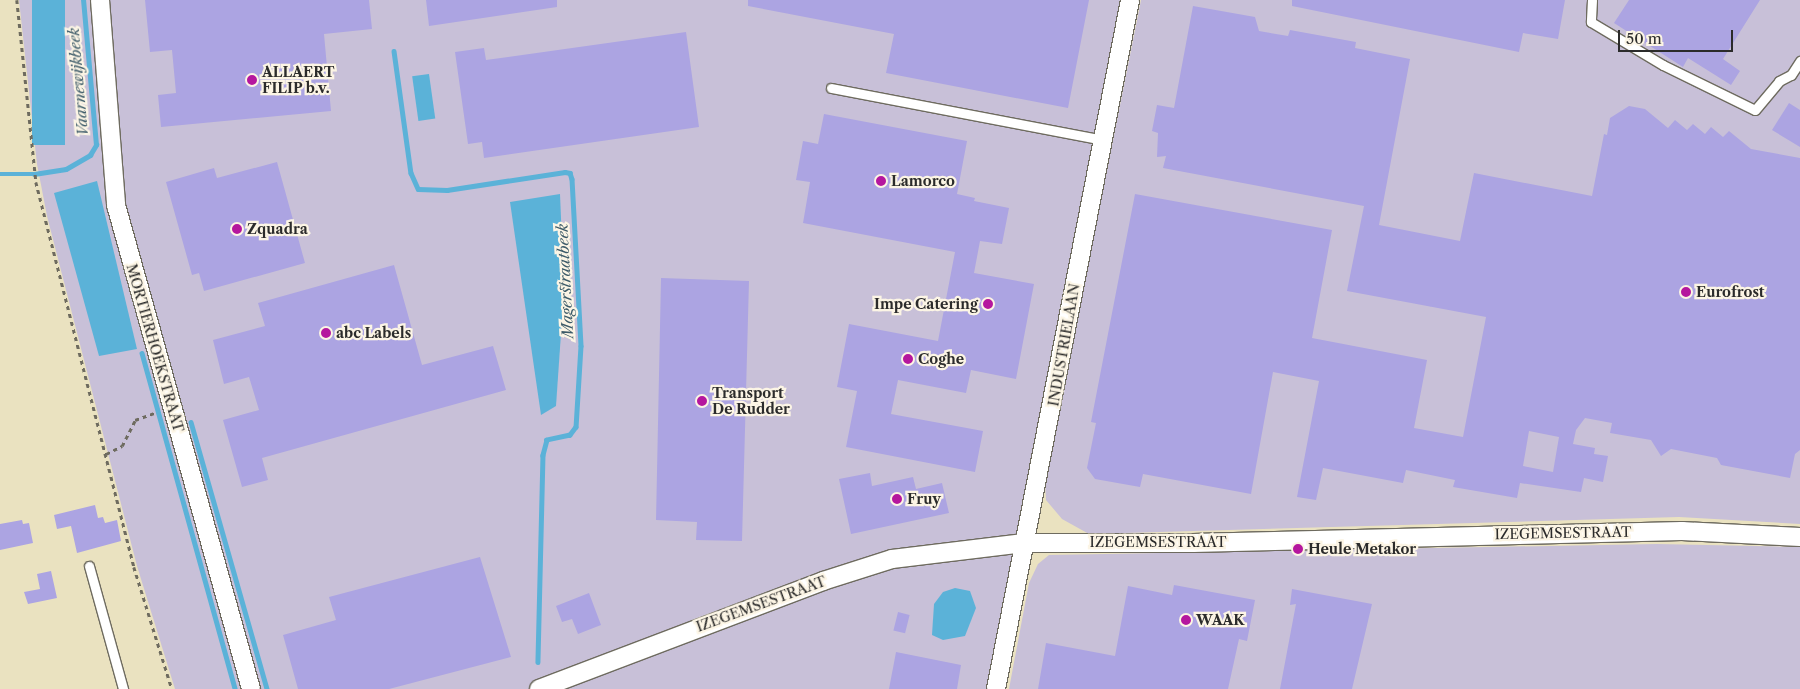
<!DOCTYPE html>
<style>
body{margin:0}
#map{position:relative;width:1800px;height:689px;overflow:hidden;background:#eae2c0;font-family:"Libre Caslon Text",serif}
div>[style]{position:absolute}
.industrial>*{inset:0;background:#c8c0d8}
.water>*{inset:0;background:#5bb2d8;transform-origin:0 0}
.stream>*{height:4.5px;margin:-2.25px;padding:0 2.25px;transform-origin:2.25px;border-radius:2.25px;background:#5bb2d8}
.building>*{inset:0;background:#aca4e2;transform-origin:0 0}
.path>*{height:2.5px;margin-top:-1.25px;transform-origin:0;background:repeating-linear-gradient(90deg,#6e6b5f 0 4px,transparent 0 8px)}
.roads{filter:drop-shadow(1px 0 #6e6b5f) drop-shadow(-1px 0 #6e6b5f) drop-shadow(0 1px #6e6b5f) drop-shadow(0 -1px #6e6b5f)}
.service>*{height:9px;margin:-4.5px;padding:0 4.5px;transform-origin:4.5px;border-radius:4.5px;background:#fff}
.minor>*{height:18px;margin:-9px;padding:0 9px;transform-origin:9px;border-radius:9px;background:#fff}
.dots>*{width:14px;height:14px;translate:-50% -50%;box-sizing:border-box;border:2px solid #fcf5e5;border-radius:50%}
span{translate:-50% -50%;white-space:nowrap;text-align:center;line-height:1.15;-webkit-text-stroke:4.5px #fcf5e5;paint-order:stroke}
.poi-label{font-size:14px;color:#2b2b2b;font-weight:700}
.left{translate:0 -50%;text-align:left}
.right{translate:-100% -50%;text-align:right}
.street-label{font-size:14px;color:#2b2b2b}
.water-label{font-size:15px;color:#3c5a68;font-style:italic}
.scale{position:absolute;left:1618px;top:30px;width:115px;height:22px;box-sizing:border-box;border:2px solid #2b2b2b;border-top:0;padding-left:6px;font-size:15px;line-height:18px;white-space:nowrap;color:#2b2b2b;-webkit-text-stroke:4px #fcf5e5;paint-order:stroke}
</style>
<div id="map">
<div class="industrial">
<i style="clip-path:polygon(19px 0,1120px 0,988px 689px,175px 689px,137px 566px,47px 216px,37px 164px)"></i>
<i style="clip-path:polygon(1141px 0,1800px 0,1800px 524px,1679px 517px,1089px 534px,1062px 519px,1046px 500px,1045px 481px)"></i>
<i style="clip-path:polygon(1657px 544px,1800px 547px,1800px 689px,1009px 689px,1029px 583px,1038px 564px,1049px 555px)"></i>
</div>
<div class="water">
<i style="left:32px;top:0;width:33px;height:145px"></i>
<i style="left:429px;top:74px;width:45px;height:17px;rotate:82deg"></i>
<i style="clip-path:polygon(97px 181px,137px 349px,99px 356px,54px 193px)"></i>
<i style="clip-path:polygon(560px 194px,564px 290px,556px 406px,541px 415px,510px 202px)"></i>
<i style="clip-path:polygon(955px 588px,970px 591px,976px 608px,965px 636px,943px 640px,932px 635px,934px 604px,943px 592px)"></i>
</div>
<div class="stream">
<i style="left:394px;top:51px;width:123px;rotate:82.1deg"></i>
<i style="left:411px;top:173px;width:17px;rotate:66deg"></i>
<i style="left:418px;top:189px;width:29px;rotate:2deg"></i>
<i style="left:447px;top:190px;width:119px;rotate:-8.7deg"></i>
<i style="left:565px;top:172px;width:5px;rotate:11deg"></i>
<i style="left:570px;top:173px;width:6px;rotate:72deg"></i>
<i style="left:572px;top:179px;width:167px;rotate:86.9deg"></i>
<i style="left:581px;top:346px;width:81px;rotate:93.5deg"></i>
<i style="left:576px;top:427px;width:10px;rotate:127deg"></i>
<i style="left:570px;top:435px;width:24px;rotate:168deg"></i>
<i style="left:547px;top:440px;width:16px;rotate:105deg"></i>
<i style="left:543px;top:455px;width:207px;rotate:91.4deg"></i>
<i style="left:0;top:174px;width:34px"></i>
<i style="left:34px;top:174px;width:32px;rotate:-9deg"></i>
<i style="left:66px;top:169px;width:28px;rotate:-30deg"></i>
<i style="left:90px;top:155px;width:12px;rotate:-59deg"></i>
<i style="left:96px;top:145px;width:146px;rotate:-95.1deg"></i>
<i style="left:142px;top:353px;width:349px;rotate:74.5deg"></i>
<i style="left:191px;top:422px;width:278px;rotate:74.1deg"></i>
</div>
<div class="building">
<i style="clip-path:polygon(145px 0,369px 0,372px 29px,324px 34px,331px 111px,161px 127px,158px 95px,176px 93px,172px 50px,150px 52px)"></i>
<i style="clip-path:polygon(426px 0,557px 0,557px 7px,429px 26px)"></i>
<i style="clip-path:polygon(748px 0,1089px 0,1068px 108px,886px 73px,894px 34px,748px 6px)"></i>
<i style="clip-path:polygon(1292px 0,1565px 0,1558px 39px,1523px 33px,1519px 52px,1292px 6px)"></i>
<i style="clip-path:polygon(1629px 0,1760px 0,1723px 59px,1740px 71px,1731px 85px,1688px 58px,1683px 67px,1614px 23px)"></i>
<i style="clip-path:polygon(evenodd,1193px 6px,1255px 17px,1259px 31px,1288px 36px,1290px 30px,1356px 42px,1355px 48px,1410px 59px,1379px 225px,1460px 241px,1474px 173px,1592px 196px,1604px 134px,1607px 135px,1610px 118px,1629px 106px,1645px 109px,1668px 128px,1675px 120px,1687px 130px,1693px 124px,1705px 134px,1711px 127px,1723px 137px,1729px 131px,1751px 149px,1800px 158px,1800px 450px,1795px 454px,1790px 478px,1721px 465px,1717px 458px,1671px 449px,1661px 456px,1651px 440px,1610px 433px,1612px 423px,1585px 418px,1576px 430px,1573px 444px,1595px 448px,1594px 454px,1608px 456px,1603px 482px,1584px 478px,1581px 492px,1520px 483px,1517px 498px,1453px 487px,1455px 480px,1406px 470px,1403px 483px,1323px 468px,1316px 500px,1297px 497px,1319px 381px,1273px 372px,1251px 494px,1143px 474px,1140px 487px,1095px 479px,1087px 468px,1096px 423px,1091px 422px,1135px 194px,1332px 230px,1312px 338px,1427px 360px,1414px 428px,1463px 437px,1486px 317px,1347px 291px,1364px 206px,1163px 168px,1166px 156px,1157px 157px,1158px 133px,1152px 131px,1157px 105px,1174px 108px,1193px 6px,1529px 431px,1559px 437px,1553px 472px,1523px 466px,1529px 431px)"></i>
<i style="clip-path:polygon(686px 32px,699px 127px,484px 158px,482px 142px,468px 144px,455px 52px,484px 48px,486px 60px)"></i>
<i style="clip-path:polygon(1789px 103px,1800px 110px,1800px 147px,1772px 130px)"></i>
<i style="clip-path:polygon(824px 114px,967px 141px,957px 194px,975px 198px,974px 201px,1009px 208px,1002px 244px,980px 241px,974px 273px,1034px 284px,1016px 379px,971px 370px,966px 393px,898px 380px,891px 414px,983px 431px,975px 472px,846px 447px,857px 391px,837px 387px,849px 324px,938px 341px,955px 252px,803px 223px,810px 182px,796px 180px,803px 141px,818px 144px)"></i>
<i style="clip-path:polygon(277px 162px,305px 263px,204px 291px,199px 273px,192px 275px,166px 182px,214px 168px,217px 178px)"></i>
<i style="clip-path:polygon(394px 265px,422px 365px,493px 346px,506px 390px,262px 458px,268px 480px,242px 487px,223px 420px,259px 410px,249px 377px,224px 384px,213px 340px,265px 326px,258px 303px)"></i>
<i style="clip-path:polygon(661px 278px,749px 281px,742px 541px,696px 540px,697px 522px,656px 520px)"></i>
<i style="clip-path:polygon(870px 473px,872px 486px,913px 477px,916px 489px,942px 483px,949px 513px,851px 534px,839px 479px)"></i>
<i style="clip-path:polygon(95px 505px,98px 518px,103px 517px,105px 523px,117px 520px,121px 541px,77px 553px,71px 526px,57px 529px,54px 515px)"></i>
<i style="clip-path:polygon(22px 520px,23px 524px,29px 523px,33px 543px,0 550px,0 524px)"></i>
<i style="clip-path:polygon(480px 557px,511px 657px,389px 689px,298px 689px,283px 635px,336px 620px,329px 597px)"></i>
<i style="clip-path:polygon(51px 571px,57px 598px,28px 604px,24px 592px,40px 589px,37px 574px)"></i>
<i style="clip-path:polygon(1174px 585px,1255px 600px,1247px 641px,1239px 639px,1228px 689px,1038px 689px,1046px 643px,1115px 656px,1128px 586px,1172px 595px)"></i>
<i style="clip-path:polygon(1292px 589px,1372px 604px,1352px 689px,1280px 689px,1296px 604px,1290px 605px)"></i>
<i style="clip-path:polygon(589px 593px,601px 625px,578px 634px,572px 619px,562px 622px,556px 606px)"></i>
<i style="left:898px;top:612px;width:12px;height:19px;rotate:14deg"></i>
<i style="clip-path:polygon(896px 652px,961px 665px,957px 689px,889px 689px)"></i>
</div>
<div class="path">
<i style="left:17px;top:0;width:183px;rotate:84deg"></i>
<i style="left:36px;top:182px;width:397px;rotate:75.7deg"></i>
<i style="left:134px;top:567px;width:128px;rotate:72.7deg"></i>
<i style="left:106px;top:454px;width:18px;rotate:-27deg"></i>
<i style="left:122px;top:446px;width:29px;rotate:-63deg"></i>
<i style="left:135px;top:420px;width:23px;rotate:-20deg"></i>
</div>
<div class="roads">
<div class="service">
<i style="left:1592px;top:0;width:22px;rotate:93deg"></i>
<i style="left:1591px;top:22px;width:84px;rotate:30.8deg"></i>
<i style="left:1663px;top:65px;width:102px;rotate:26.1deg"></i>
<i style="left:1755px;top:110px;width:38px;rotate:-50deg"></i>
<i style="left:1779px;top:81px;width:13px;rotate:-27deg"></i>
<i style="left:1791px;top:75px;width:17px;rotate:-57deg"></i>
<i style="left:831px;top:88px;width:277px;rotate:10.8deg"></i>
<i style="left:89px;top:566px;width:128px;rotate:74.5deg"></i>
</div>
<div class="minor">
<i style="left:100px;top:0;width:206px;rotate:85.5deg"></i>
<i style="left:116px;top:205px;width:502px;rotate:74.41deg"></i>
<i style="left:539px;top:689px;width:304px;rotate:-20.8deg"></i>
<i style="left:823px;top:581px;width:72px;rotate:-17.7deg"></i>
<i style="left:892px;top:559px;width:133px;rotate:-6.9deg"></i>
<i style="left:1024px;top:543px;width:169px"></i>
<i style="left:1193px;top:543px;width:489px;rotate:-1.4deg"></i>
<i style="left:1682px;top:531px;width:118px;rotate:2.9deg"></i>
<i style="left:996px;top:689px;width:702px;rotate:-78.99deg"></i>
</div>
</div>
<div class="dots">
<i style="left:252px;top:80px;background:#b5179e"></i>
<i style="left:881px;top:181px;background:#b5179e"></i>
<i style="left:237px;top:229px;background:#b5179e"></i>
<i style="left:1686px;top:292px;background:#b5179e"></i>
<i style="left:988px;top:304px;background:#b5179e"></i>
<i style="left:326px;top:333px;background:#b5179e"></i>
<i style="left:908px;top:359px;background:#b5179e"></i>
<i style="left:702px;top:401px;background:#b5179e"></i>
<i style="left:897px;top:499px;background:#b5179e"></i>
<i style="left:1298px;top:549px;background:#b5179e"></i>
<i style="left:1186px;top:620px;background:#b5179e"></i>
</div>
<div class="poi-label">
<span class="left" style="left:262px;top:80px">ALLAERT<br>FILIP b.v.</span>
<span class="left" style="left:891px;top:181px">Lamorco</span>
<span class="left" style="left:247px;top:229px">Zquadra</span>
<span class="left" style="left:1696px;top:292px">Eurofrost</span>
<span class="right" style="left:978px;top:304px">Impe Catering</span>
<span class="left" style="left:336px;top:333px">abc Labels</span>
<span class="left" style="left:918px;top:359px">Coghe</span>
<span class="left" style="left:712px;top:401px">Transport<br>De Rudder</span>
<span class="left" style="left:907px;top:499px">Fruy</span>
<span class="left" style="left:1308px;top:549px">Heule Metakor</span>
<span class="left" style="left:1196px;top:620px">WAAK</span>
</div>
<div class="street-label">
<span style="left:1064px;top:345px;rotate:-80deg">INDUSTRIELAAN</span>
<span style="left:155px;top:348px;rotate:74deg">MORTIERHOEKSTRAAT</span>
<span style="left:1563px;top:533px;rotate:-1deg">IZEGEMSESTRAAT</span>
<span style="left:1158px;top:542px">IZEGEMSESTRAAT</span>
<span style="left:761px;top:604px;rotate:-20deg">IZEGEMSESTRAAT</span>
</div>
<div class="water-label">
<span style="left:78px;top:82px;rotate:-95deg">Vaarnewijkbeek</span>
<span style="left:565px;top:281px;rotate:-93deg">Magerstraatbeek</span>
</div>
<div class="scale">50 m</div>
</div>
